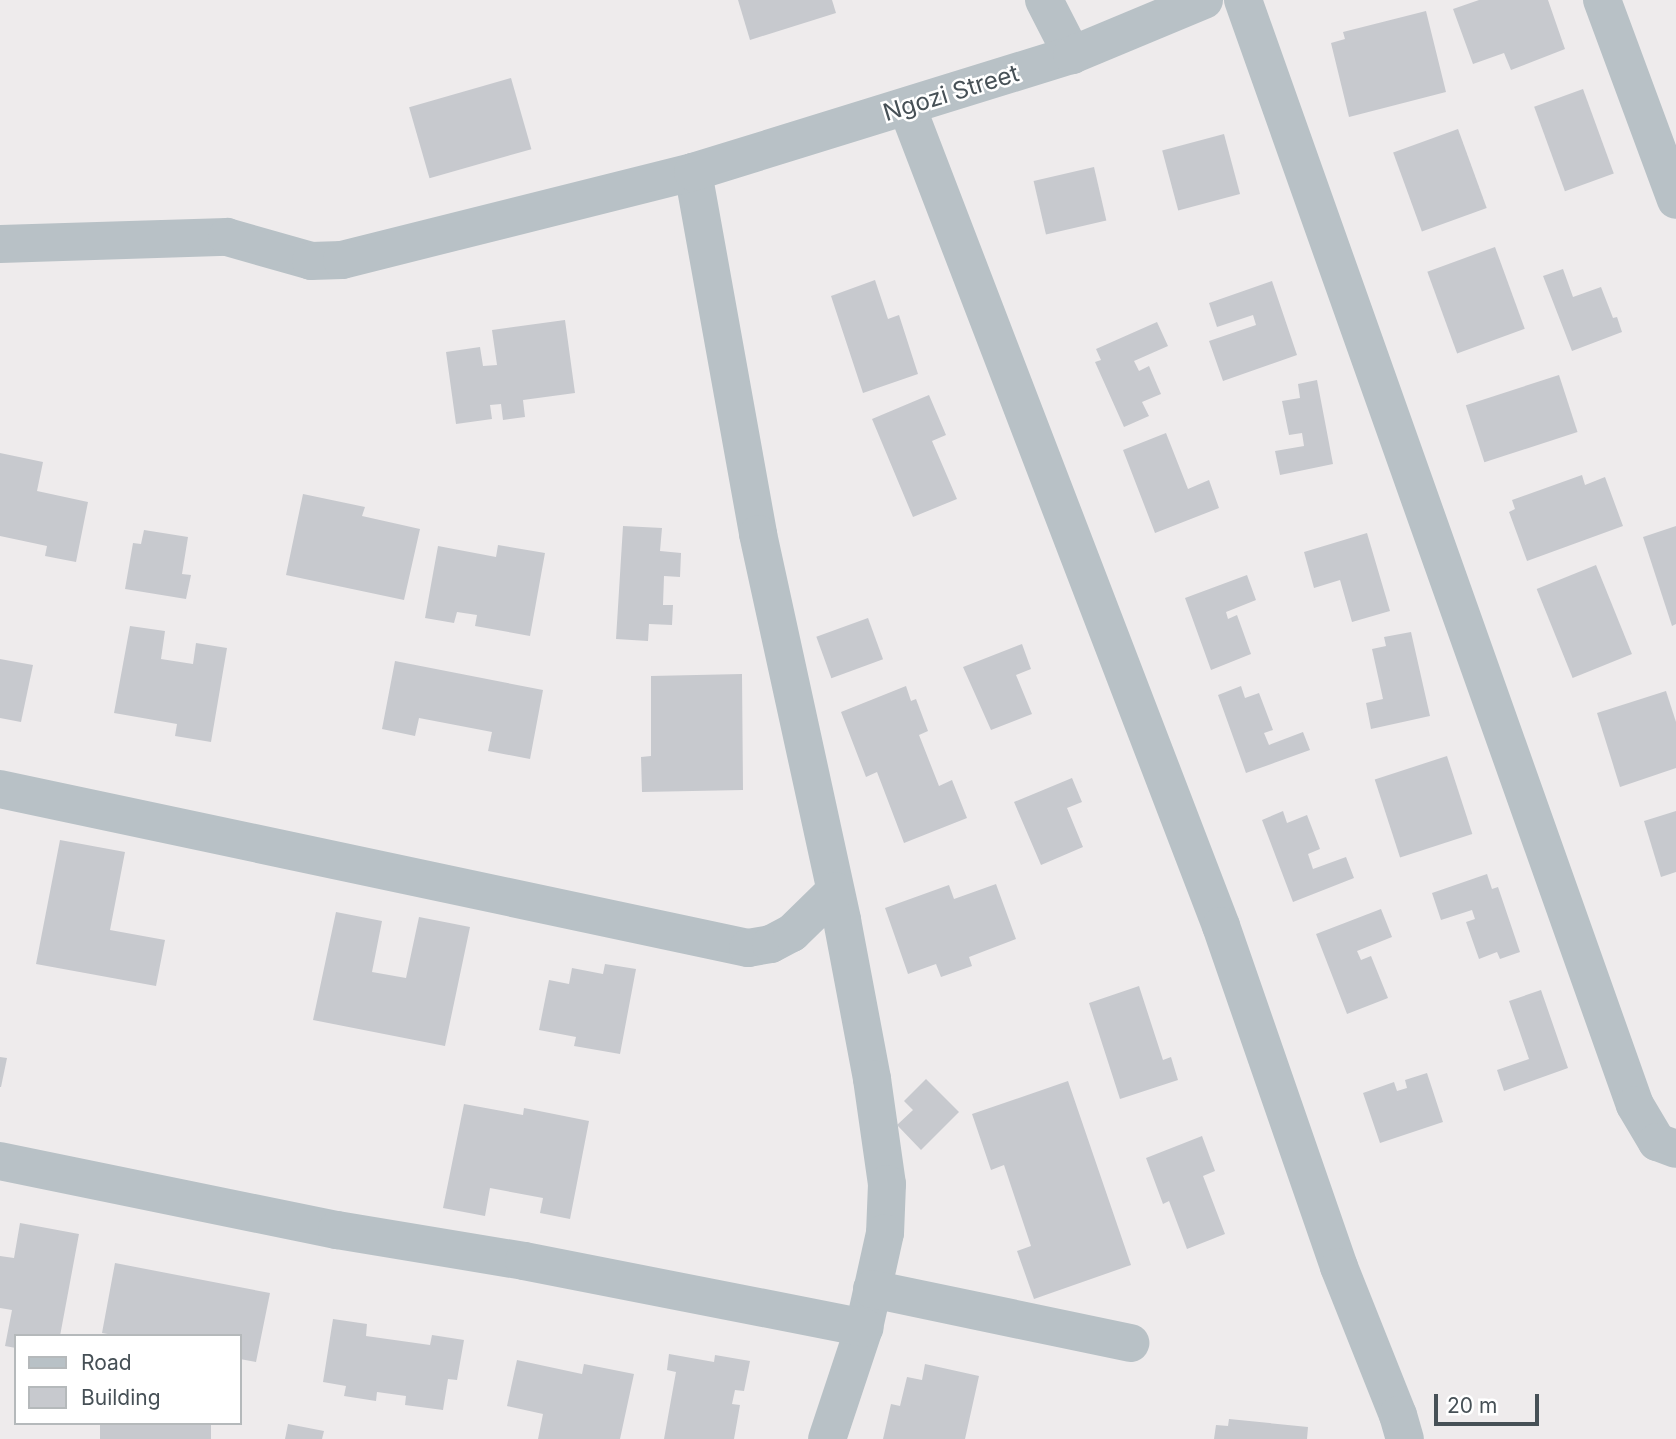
<!DOCTYPE html>
<style>
body{margin:0}
#map{position:relative;width:1676px;height:1439px;overflow:hidden;background:#eeebec;font-family:Inter,sans-serif}
div>[style]{position:absolute}
.building>*{inset:0;background:#c7c9ce;transform-origin:0 0}
.minor>*{height:38px;margin:-19px;padding:0 19px;transform-origin:19px;border-radius:19px;background:#b8c1c6}
span{translate:-50% -50%;white-space:nowrap;text-align:center;line-height:1.15;-webkit-text-stroke:5px #fff;paint-order:stroke}
.street-label{font-size:24px;color:#465056}
.legend{position:absolute;left:14px;top:1334px;width:228px;height:91px;box-sizing:border-box;background:#fff;border:2px solid #b5b9bb;margin:0;padding:9px 12px;list-style:none;font-size:21px;color:#465056}
.legend li{display:flex;align-items:center;gap:14px;height:35px}
.legend b{width:35px;border:2px solid #b5b9bb}
.scale{position:absolute;left:1434px;top:1394px;width:105px;height:32px;box-sizing:border-box;border:4px solid #465056;border-top:0;padding-left:9px;font-size:21px;line-height:24px;white-space:nowrap;color:#465056;-webkit-text-stroke:5px #fff;paint-order:stroke}
</style>
<div id="map">
<div class="building">
<i style="clip-path:polygon(738px 0,832px 0,836px 13px,750px 40px)"></i>
<i style="clip-path:polygon(1479px 0,1548px 0,1565px 49px,1511px 70px,1504px 53px,1473px 64px,1453px 9px)"></i>
<i style="clip-path:polygon(1426px 11px,1446px 92px,1349px 117px,1331px 43px,1345px 39px,1343px 32px)"></i>
<i style="left:511px;top:78px;width:74px;height:106px;rotate:74deg"></i>
<i style="left:1583px;top:89px;width:90px;height:52px;rotate:70deg"></i>
<i style="left:1458px;top:129px;width:84px;height:69px;rotate:70deg"></i>
<i style="left:1224px;top:134px;width:62px;height:64px;rotate:75deg"></i>
<i style="left:1094px;top:167px;width:55px;height:62px;rotate:77deg"></i>
<i style="left:1495px;top:247px;width:87px;height:72px;rotate:70deg"></i>
<i style="clip-path:polygon(1563px 269px,1573px 297px,1601px 287px,1613px 318px,1617px 317px,1622px 332px,1572px 351px,1543px 276px)"></i>
<i style="clip-path:polygon(875px 280px,888px 319px,899px 315px,918px 374px,863px 393px,831px 296px)"></i>
<i style="clip-path:polygon(1272px 281px,1297px 355px,1223px 381px,1209px 341px,1256px 325px,1253px 315px,1217px 327px,1209px 303px)"></i>
<i style="clip-path:polygon(565px 320px,575px 393px,523px 400px,525px 417px,503px 420px,501px 404px,490px 405px,492px 419px,456px 424px,446px 352px,480px 347px,483px 366px,497px 365px,492px 330px)"></i>
<i style="clip-path:polygon(1157px 322px,1168px 346px,1134px 361px,1139px 371px,1149px 366px,1161px 394px,1142px 402px,1149px 416px,1124px 427px,1095px 362px,1101px 360px,1096px 349px)"></i>
<i style="left:1559px;top:375px;width:60px;height:98px;rotate:72deg"></i>
<i style="clip-path:polygon(1317px 380px,1333px 464px,1280px 475px,1275px 451px,1304px 446px,1302px 433px,1289px 435px,1282px 401px,1300px 398px,1298px 384px)"></i>
<i style="clip-path:polygon(929px 395px,946px 435px,932px 441px,957px 499px,913px 517px,872px 419px)"></i>
<i style="clip-path:polygon(1166px 433px,1188px 489px,1209px 480px,1219px 508px,1155px 533px,1123px 450px)"></i>
<i style="clip-path:polygon(0 453px,43px 462px,37px 491px,88px 502px,76px 562px,45px 556px,47px 546px,0 536px)"></i>
<i style="clip-path:polygon(1582px 475px,1585px 485px,1605px 477px,1623px 526px,1527px 561px,1509px 512px,1515px 509px,1512px 500px)"></i>
<i style="clip-path:polygon(303px 494px,365px 507px,362px 516px,420px 529px,404px 600px,286px 575px)"></i>
<i style="clip-path:polygon(623px 526px,662px 528px,660px 551px,681px 553px,680px 577px,664px 576px,663px 605px,673px 605px,672px 625px,649px 624px,648px 641px,616px 639px)"></i>
<i style="clip-path:polygon(1676px 526px,1676px 624px,1672px 626px,1643px 537px)"></i>
<i style="clip-path:polygon(144px 530px,188px 537px,182px 574px,191px 575px,186px 599px,125px 589px,133px 543px,141px 544px)"></i>
<i style="clip-path:polygon(1367px 533px,1390px 611px,1352px 622px,1340px 580px,1314px 588px,1304px 552px)"></i>
<i style="clip-path:polygon(498px 545px,545px 553px,530px 636px,475px 626px,477px 615px,457px 612px,454px 623px,425px 618px,438px 546px,496px 557px)"></i>
<i style="left:1596px;top:565px;width:96px;height:64px;rotate:68deg"></i>
<i style="clip-path:polygon(1247px 575px,1256px 600px,1226px 612px,1228px 619px,1237px 615px,1251px 654px,1211px 670px,1185px 598px)"></i>
<i style="left:868px;top:618px;width:44px;height:55px;rotate:70deg"></i>
<i style="clip-path:polygon(130px 626px,165px 631px,161px 659px,193px 664px,196px 643px,227px 648px,211px 742px,175px 736px,177px 724px,114px 713px)"></i>
<i style="clip-path:polygon(1411px 632px,1430px 716px,1371px 729px,1366px 703px,1383px 699px,1372px 649px,1386px 646px,1384px 637px)"></i>
<i style="clip-path:polygon(1022px 644px,1031px 669px,1016px 675px,1032px 714px,991px 730px,963px 667px)"></i>
<i style="clip-path:polygon(0 659px,33px 665px,21px 722px,0 718px)"></i>
<i style="clip-path:polygon(395px 661px,543px 690px,530px 759px,488px 751px,492px 732px,419px 718px,415px 736px,382px 729px)"></i>
<i style="clip-path:polygon(742px 674px,743px 790px,642px 792px,641px 757px,651px 756px,651px 676px)"></i>
<i style="clip-path:polygon(906px 686px,911px 701px,916px 699px,928px 731px,919px 735px,939px 786px,952px 780px,967px 818px,904px 843px,877px 772px,866px 777px,841px 712px)"></i>
<i style="clip-path:polygon(1241px 686px,1245px 698px,1259px 693px,1273px 730px,1264px 733px,1269px 745px,1303px 732px,1310px 750px,1246px 773px,1218px 695px)"></i>
<i style="clip-path:polygon(1666px 691px,1676px 722px,1676px 768px,1620px 787px,1597px 713px)"></i>
<i style="left:1447px;top:756px;width:82px;height:76px;rotate:72deg"></i>
<i style="clip-path:polygon(1072px 778px,1082px 802px,1067px 808px,1083px 847px,1041px 865px,1014px 802px)"></i>
<i style="clip-path:polygon(1283px 811px,1287px 823px,1307px 815px,1320px 849px,1308px 854px,1313px 869px,1346px 857px,1354px 878px,1293px 902px,1262px 820px)"></i>
<i style="clip-path:polygon(1676px 811px,1676px 872px,1661px 877px,1644px 821px)"></i>
<i style="clip-path:polygon(60px 840px,125px 852px,110px 930px,165px 940px,156px 986px,36px 964px)"></i>
<i style="clip-path:polygon(1487px 874px,1492px 889px,1498px 887px,1520px 952px,1500px 959px,1497px 952px,1479px 959px,1466px 922px,1475px 919px,1472px 910px,1441px 920px,1432px 893px)"></i>
<i style="clip-path:polygon(996px 884px,1016px 939px,969px 957px,972px 966px,941px 977px,936px 964px,908px 974px,885px 908px,949px 885px,954px 899px)"></i>
<i style="clip-path:polygon(1381px 909px,1392px 937px,1357px 951px,1361px 960px,1371px 956px,1388px 998px,1347px 1014px,1316px 934px)"></i>
<i style="clip-path:polygon(336px 912px,382px 921px,372px 972px,406px 978px,419px 917px,470px 927px,445px 1046px,313px 1020px)"></i>
<i style="clip-path:polygon(605px 964px,636px 969px,620px 1054px,574px 1046px,576px 1037px,539px 1030px,549px 980px,569px 984px,572px 968px,603px 974px)"></i>
<i style="clip-path:polygon(1139px 986px,1163px 1060px,1171px 1057px,1178px 1080px,1120px 1099px,1089px 1003px)"></i>
<i style="clip-path:polygon(1541px 990px,1568px 1068px,1504px 1091px,1497px 1070px,1529px 1059px,1509px 1001px)"></i>
<i style="clip-path:polygon(0 1057px,7px 1058px,1px 1087px,0 1087px)"></i>
<i style="clip-path:polygon(1427px 1073px,1443px 1122px,1380px 1143px,1363px 1093px,1394px 1082px,1397px 1091px,1407px 1088px,1405px 1080px)"></i>
<i style="clip-path:polygon(926px 1079px,959px 1112px,921px 1150px,897px 1125px,913px 1110px,904px 1101px)"></i>
<i style="clip-path:polygon(1068px 1081px,1131px 1265px,1034px 1299px,1017px 1251px,1031px 1246px,1004px 1165px,991px 1170px,972px 1114px)"></i>
<i style="clip-path:polygon(464px 1104px,523px 1115px,524px 1108px,589px 1121px,570px 1219px,540px 1213px,543px 1198px,490px 1188px,485px 1216px,443px 1208px)"></i>
<i style="clip-path:polygon(1202px 1136px,1215px 1171px,1203px 1176px,1225px 1234px,1187px 1249px,1169px 1201px,1163px 1204px,1146px 1158px)"></i>
<i style="clip-path:polygon(20px 1223px,79px 1234px,60px 1336px,16px 1336px,16px 1348px,5px 1346px,12px 1310px,0 1308px,0 1256px,14px 1258px)"></i>
<i style="clip-path:polygon(115px 1263px,270px 1293px,256px 1362px,240px 1359px,240px 1336px,119px 1336px,102px 1333px)"></i>
<i style="clip-path:polygon(333px 1319px,367px 1324px,366px 1336px,430px 1345px,432px 1335px,464px 1340px,457px 1380px,448px 1379px,443px 1410px,405px 1405px,406px 1396px,377px 1392px,376px 1401px,344px 1396px,346px 1386px,323px 1382px)"></i>
<i style="clip-path:polygon(669px 1354px,714px 1362px,715px 1355px,750px 1361px,744px 1391px,735px 1390px,732px 1404px,740px 1405px,734px 1439px,664px 1439px,676px 1372px,667px 1370px)"></i>
<i style="clip-path:polygon(517px 1360px,582px 1374px,584px 1364px,634px 1374px,620px 1439px,538px 1439px,543px 1414px,507px 1406px)"></i>
<i style="clip-path:polygon(925px 1364px,979px 1376px,965px 1439px,883px 1439px,891px 1404px,900px 1406px,907px 1377px,922px 1380px)"></i>
<i style="clip-path:polygon(1229px 1419px,1308px 1427px,1307px 1439px,1214px 1439px,1216px 1425px,1228px 1426px)"></i>
<i style="left:100px;top:1423px;width:111px;height:16px"></i>
<i style="clip-path:polygon(288px 1424px,324px 1431px,322px 1439px,285px 1439px)"></i>
</div>
<div class="minor">
<i style="left:1044px;top:0;width:62px;rotate:63deg"></i>
<i style="left:1243px;top:0;width:1172px;rotate:70.47deg"></i>
<i style="left:1635px;top:1105px;width:43px;rotate:59.3deg"></i>
<i style="left:1657px;top:1142px;width:20px;rotate:20deg"></i>
<i style="left:1602px;top:0;width:213px;rotate:69.7deg"></i>
<i style="left:907px;top:107px;width:877px;rotate:69.02deg"></i>
<i style="left:1221px;top:926px;width:361px;rotate:70.9deg"></i>
<i style="left:1339px;top:1267px;width:159px;rotate:68.3deg"></i>
<i style="left:1398px;top:1415px;width:25px;rotate:74deg"></i>
<i style="left:693px;top:172px;width:368px;rotate:79.8deg"></i>
<i style="left:758px;top:534px;width:395px;rotate:77.7deg"></i>
<i style="left:842px;top:920px;width:162px;rotate:79.3deg"></i>
<i style="left:872px;top:1079px;width:106px;rotate:81.9deg"></i>
<i style="left:887px;top:1184px;width:49px;rotate:92.3deg"></i>
<i style="left:885px;top:1233px;width:97px;rotate:102.5deg"></i>
<i style="left:864px;top:1328px;width:117px;rotate:108.4deg"></i>
<i style="left:0;top:244px;width:227px;rotate:-1.8deg"></i>
<i style="left:227px;top:237px;width:87px;rotate:15.9deg"></i>
<i style="left:311px;top:261px;width:31px;rotate:-2deg"></i>
<i style="left:342px;top:260px;width:362px;rotate:-14.1deg"></i>
<i style="left:693px;top:172px;width:397px;rotate:-17.2deg"></i>
<i style="left:1072px;top:55px;width:143px;rotate:-22.6deg"></i>
<i style="left:0;top:789px;width:765px;rotate:12deg"></i>
<i style="left:748px;top:948px;width:23px;rotate:-10deg"></i>
<i style="left:771px;top:944px;width:24px;rotate:-28deg"></i>
<i style="left:792px;top:933px;width:60px;rotate:-44.3deg"></i>
<i style="left:0;top:1161px;width:344px;rotate:11.6deg"></i>
<i style="left:337px;top:1230px;width:190px;rotate:9.4deg"></i>
<i style="left:524px;top:1261px;width:347px;rotate:11.1deg"></i>
<i style="left:872px;top:1289px;width:264px;rotate:11.8deg"></i>
</div>
<div class="street-label">
<span style="left:951px;top:93px;rotate:-17deg">Ngozi Street</span>
</div>
<ul class="legend">
<li><b style="height:9px;background:#b8c1c6"></b>Road</li>
<li><b style="height:19px;background:#c7c9ce"></b>Building</li>
</ul>
<div class="scale">20 m</div>
</div>
